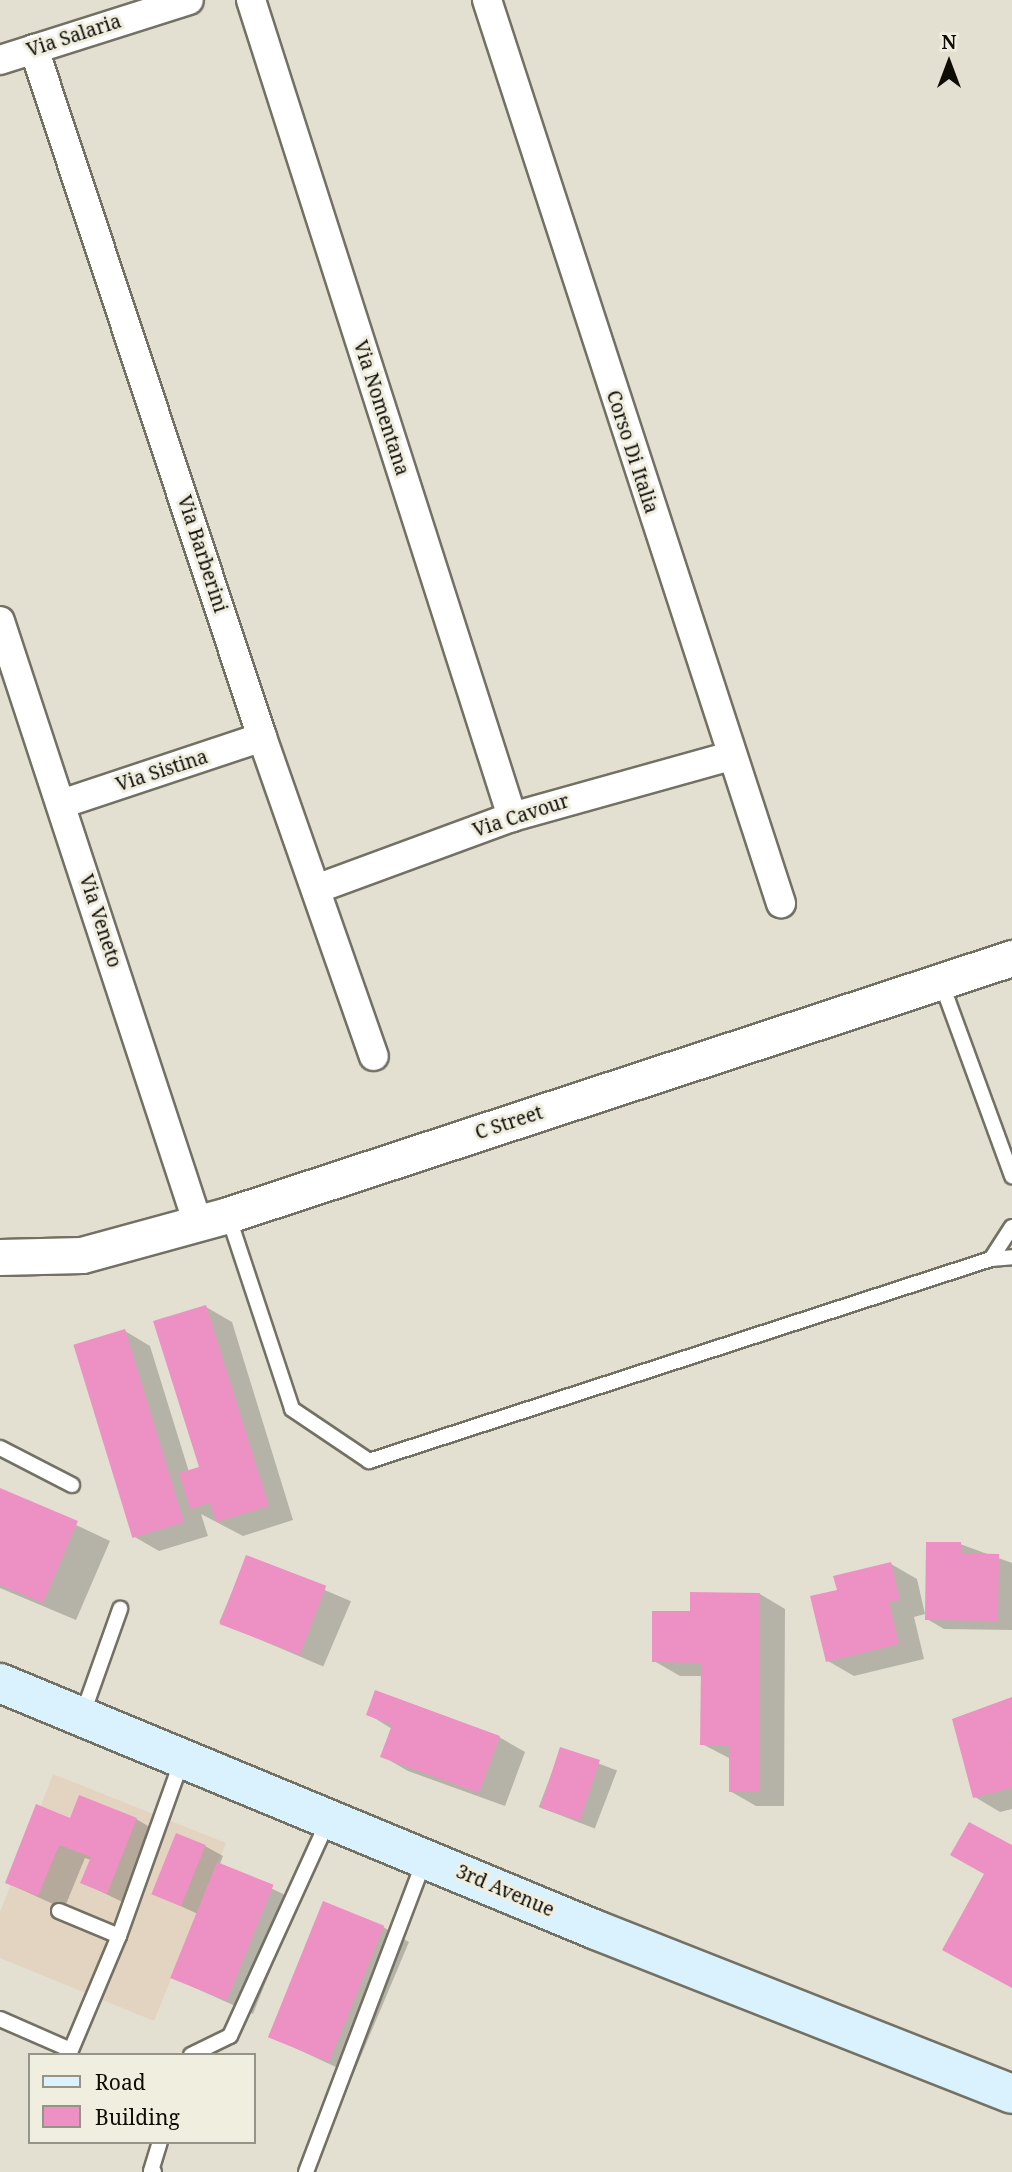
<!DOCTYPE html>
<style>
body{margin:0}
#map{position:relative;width:1012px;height:2172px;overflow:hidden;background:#e3e0d2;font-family:"Noto Serif",serif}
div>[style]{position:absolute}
.commercial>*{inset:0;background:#e2d4c1}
.shadow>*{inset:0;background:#0003;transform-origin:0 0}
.building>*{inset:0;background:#ed91c4;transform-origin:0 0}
.roads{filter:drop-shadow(2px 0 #737164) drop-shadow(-2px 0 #737164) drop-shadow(0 2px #737164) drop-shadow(0 -2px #737164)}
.service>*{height:14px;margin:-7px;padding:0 7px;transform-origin:7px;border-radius:7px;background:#fff}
.minor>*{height:28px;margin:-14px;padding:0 14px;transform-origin:14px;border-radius:14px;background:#fff}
.tertiary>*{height:35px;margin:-17.5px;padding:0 17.5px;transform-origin:17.5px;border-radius:17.5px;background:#fff}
.secondary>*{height:38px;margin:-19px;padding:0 19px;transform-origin:19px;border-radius:19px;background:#daf2fd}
span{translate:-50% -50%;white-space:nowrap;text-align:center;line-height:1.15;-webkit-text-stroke:6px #f0eedf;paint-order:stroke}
.street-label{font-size:19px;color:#0d0c07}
.legend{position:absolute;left:28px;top:2053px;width:228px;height:91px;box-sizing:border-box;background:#f0eedf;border:2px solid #959489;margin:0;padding:9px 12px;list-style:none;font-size:21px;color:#0d0c07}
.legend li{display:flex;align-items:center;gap:14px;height:35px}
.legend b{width:35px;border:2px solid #959489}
.north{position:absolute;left:914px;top:28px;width:70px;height:70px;-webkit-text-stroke:5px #f0eedf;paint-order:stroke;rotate:0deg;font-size:19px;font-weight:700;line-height:28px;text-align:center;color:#0d0c07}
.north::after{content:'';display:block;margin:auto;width:24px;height:32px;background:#0d0c07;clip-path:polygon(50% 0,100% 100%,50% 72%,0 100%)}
</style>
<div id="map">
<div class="commercial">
<i style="clip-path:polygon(53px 1774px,226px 1843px,154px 2021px,0 1958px,0 1912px)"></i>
</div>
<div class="shadow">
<i style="clip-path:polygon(206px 1307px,232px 1322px,293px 1520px,243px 1536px,201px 1514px,208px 1536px,159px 1551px,133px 1536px,125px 1331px,150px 1346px,189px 1472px,201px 1468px)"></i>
<i style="clip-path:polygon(0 1489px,110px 1541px,76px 1620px,0 1588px)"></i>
<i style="clip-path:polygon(960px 1544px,1012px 1563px,1012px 1630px,944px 1629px,927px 1619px)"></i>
<i style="left:247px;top:1557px;width:113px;height:71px;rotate:23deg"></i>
<i style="clip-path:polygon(891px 1564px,917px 1579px,925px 1614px,914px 1617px,924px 1659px,854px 1676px,828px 1661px)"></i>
<i style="clip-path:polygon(760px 1594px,785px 1609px,784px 1806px,756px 1806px,730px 1791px,731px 1759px,702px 1744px,702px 1676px,680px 1676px,654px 1661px,692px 1613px)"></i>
<i style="clip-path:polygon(1012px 1700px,1012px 1809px,1000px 1812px,975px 1797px,954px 1720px)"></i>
<i style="clip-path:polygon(368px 1714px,499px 1737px,525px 1752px,505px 1806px,408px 1771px,382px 1756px,392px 1729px)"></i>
<i style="left:561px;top:1749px;width:60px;height:62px;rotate:21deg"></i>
<i style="clip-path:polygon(136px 1819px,162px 1834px,133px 1907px,83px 1883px,91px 1860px,85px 1858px,64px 1909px,7px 1883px,71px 1820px)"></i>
<i style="clip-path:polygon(205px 1846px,223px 1856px,220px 1864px,298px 1901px,253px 2014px,173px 1978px,198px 1914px,154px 1894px)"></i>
<i style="clip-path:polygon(383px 1927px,409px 1942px,353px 2075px,269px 2036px)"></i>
</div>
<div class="building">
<i style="clip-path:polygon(206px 1305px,269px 1506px,216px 1522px,210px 1503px,190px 1509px,179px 1473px,199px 1467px,153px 1321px)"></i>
<i style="left:125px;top:1329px;width:202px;height:54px;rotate:73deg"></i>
<i style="clip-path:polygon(0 1488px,78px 1521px,43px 1603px,0 1585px)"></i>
<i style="clip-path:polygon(926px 1542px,961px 1542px,961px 1553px,999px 1554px,998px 1621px,925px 1620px)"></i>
<i style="left:246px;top:1555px;width:86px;height:74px;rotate:21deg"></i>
<i style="clip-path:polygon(891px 1562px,900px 1600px,889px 1602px,899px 1644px,826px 1662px,810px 1596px,837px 1590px,833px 1576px)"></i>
<i style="clip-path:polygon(690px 1592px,760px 1593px,759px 1792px,729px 1792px,729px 1745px,700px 1745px,701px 1663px,652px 1662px,652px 1611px,690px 1611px)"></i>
<i style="clip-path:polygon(375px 1690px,500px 1736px,479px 1793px,380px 1757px,392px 1725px,366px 1715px)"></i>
<i style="clip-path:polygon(1012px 1697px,1011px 1788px,973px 1798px,952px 1719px)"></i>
<i style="left:560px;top:1747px;width:42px;height:64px;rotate:18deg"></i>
<i style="clip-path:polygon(79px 1795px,137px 1818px,107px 1894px,80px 1883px,91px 1857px,59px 1845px,38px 1896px,5px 1883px,36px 1804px,70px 1818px)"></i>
<i style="clip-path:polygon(969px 1822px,1012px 1845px,1012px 1988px,942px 1950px,984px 1874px,950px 1855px)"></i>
<i style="left:176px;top:1833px;width:32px;height:66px;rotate:22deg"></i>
<i style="left:217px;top:1862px;width:61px;height:125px;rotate:22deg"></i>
<i style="left:323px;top:1901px;width:66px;height:147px;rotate:22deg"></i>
</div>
<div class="roads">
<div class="service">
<i style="left:941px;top:982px;width:207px;rotate:69.9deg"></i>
<i style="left:228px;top:1215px;width:204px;rotate:71.7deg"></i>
<i style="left:292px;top:1409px;width:93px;rotate:34deg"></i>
<i style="left:369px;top:1461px;width:654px;rotate:-17.99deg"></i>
<i style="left:991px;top:1259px;width:38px;rotate:-57deg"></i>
<i style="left:991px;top:1259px;width:21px;rotate:-5deg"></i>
<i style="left:0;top:1448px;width:81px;rotate:27.2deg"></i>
<i style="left:82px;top:1716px;width:114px;rotate:-70.4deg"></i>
<i style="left:59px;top:1911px;width:65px;rotate:22.6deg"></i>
<i style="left:119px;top:1936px;width:187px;rotate:-70.3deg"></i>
<i style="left:0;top:2019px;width:77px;rotate:23.6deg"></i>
<i style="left:71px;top:2050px;width:124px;rotate:-67.2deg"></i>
<i style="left:191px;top:2055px;width:43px;rotate:-26deg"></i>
<i style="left:230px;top:2036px;width:239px;rotate:-65.5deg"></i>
<i style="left:154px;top:2172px;width:3px;rotate:-162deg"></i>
<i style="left:151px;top:2171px;width:30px;rotate:-73deg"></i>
<i style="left:306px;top:2172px;width:335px;rotate:-69.2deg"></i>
</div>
<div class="minor">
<i style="left:251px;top:0;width:858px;rotate:72.28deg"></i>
<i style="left:487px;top:0;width:950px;rotate:71.97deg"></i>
<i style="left:34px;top:49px;width:725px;rotate:71.67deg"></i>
<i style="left:262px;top:737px;width:338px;rotate:70.7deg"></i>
<i style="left:0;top:60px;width:198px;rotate:-17.6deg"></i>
<i style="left:0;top:621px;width:632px;rotate:71.82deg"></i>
<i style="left:61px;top:804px;width:212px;rotate:-18.4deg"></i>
<i style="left:316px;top:889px;width:209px;rotate:-20.2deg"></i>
<i style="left:512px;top:817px;width:226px;rotate:-15.6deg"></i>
</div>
<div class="tertiary">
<i style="left:0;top:1257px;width:82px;rotate:-1.4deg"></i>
<i style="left:82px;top:1255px;width:151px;rotate:-15.3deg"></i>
<i style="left:228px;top:1215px;width:825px;rotate:-18.15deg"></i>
</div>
<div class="secondary">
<i style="left:0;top:1683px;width:645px;rotate:22.51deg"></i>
<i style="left:596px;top:1930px;width:447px;rotate:21.5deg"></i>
</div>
</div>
<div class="street-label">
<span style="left:74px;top:36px;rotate:-18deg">Via Salaria</span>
<span style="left:381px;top:408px;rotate:72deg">Via Nomentana</span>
<span style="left:632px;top:452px;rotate:72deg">Corso Di Italia</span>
<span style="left:202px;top:554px;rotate:72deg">Via Barberini</span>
<span style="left:162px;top:771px;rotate:-18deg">Via Sistina</span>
<span style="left:521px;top:816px;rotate:-18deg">Via Cavour</span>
<span style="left:100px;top:921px;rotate:72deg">Via Veneto</span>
<span style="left:509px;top:1123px;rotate:-18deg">C Street</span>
<span style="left:505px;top:1891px;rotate:23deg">3rd Avenue</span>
</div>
<ul class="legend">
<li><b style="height:9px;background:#daf2fd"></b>Road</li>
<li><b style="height:19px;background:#ed91c4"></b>Building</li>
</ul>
<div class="north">N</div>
</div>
